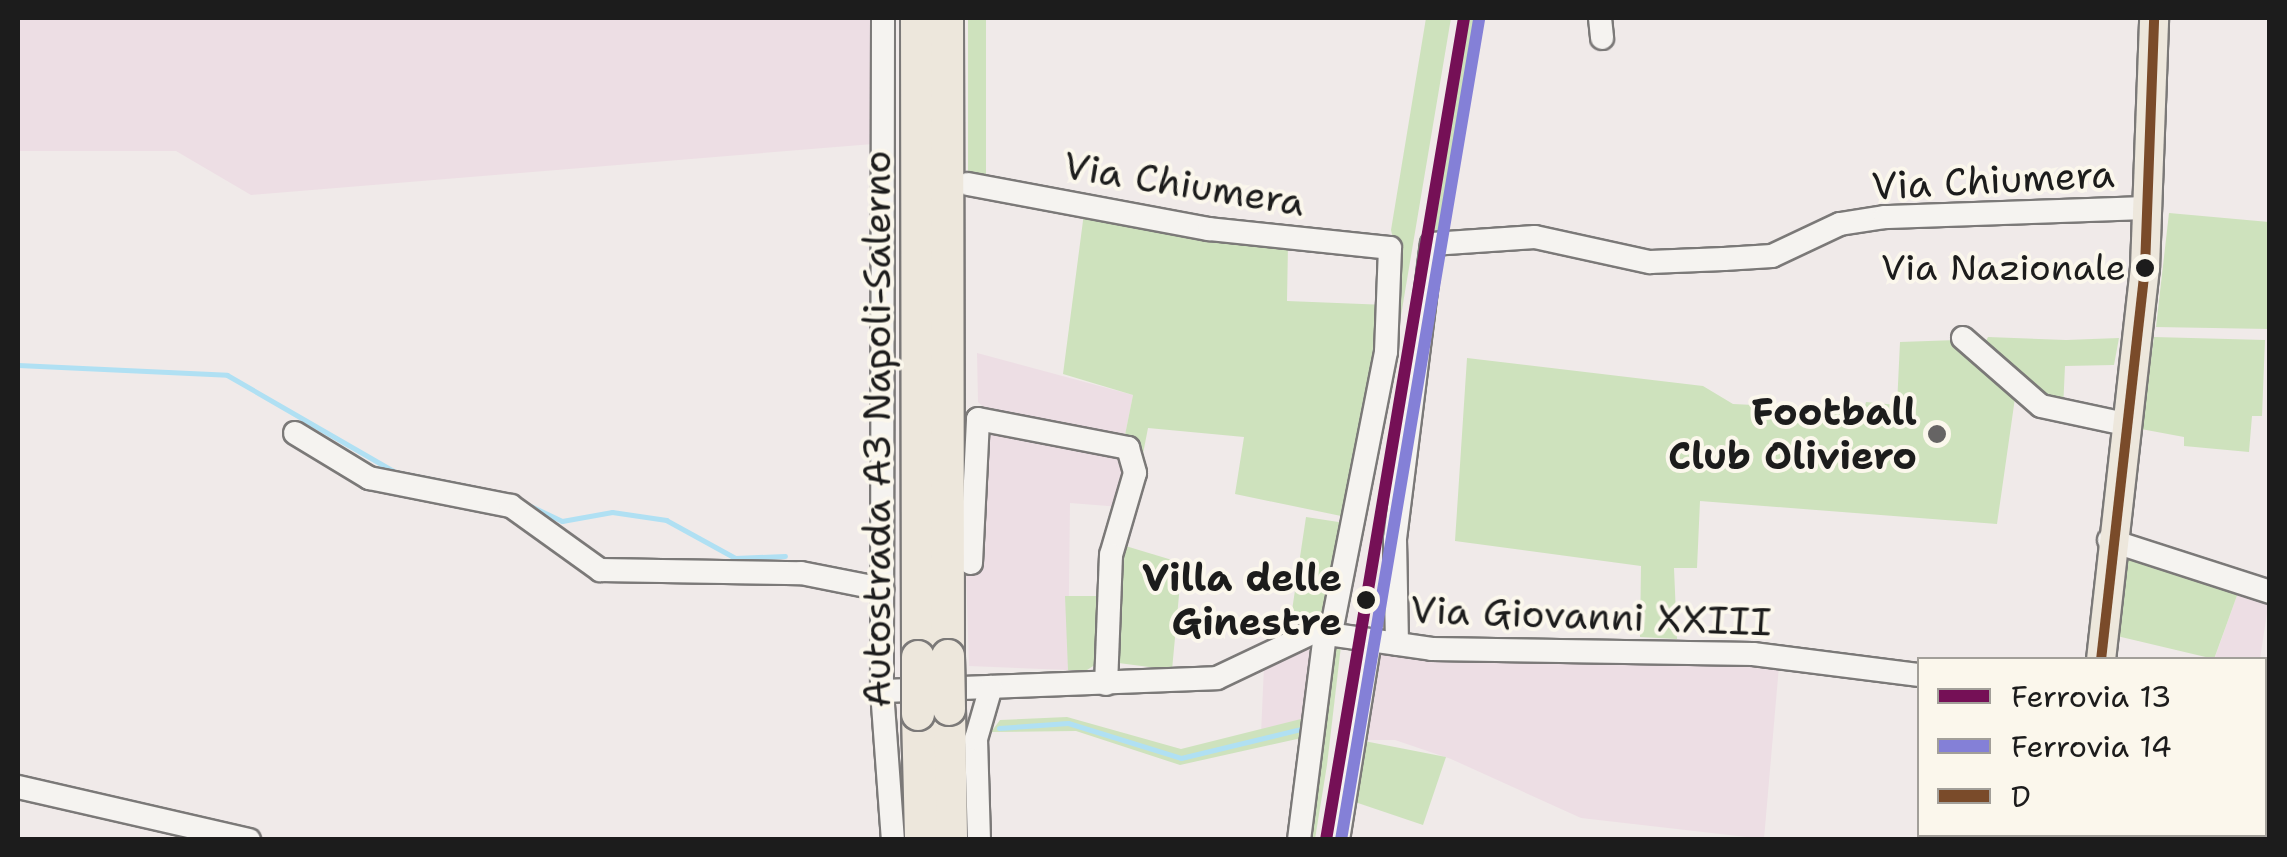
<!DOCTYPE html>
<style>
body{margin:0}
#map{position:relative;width:2287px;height:857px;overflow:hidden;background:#f0eae9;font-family:"Shantell Sans",sans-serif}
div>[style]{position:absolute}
.built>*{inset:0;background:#eddee4}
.green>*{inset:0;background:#cee2bd;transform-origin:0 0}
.stream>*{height:5px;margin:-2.5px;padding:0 2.5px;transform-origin:2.5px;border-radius:2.5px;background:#b0e0f3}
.roads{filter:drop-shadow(2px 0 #7b7978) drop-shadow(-2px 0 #7b7978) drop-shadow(0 2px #7b7978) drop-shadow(0 -2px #7b7978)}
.minor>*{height:22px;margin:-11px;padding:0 11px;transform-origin:11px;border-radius:11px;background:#f5f3f0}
.major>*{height:28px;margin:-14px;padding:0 14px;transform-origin:14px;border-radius:14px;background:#ede7dc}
.highway>*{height:32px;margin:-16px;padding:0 16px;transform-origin:16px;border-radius:16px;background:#ede7dc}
.bridges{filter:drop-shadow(2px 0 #7b7978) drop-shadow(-2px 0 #7b7978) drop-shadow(0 2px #7b7978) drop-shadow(0 -2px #7b7978)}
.highway-bridge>*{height:32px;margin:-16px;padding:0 16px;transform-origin:16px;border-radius:16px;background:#ede7dc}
.bus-1>*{height:10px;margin:-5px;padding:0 5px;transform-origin:5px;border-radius:5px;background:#7a4b2a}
.rail-1>*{height:12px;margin:-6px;padding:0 6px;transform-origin:6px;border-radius:6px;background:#751056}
.rail-2>*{height:12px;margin:-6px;padding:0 6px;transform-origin:6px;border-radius:6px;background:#8480d7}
.dots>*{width:28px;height:28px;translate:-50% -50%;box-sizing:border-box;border:5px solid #fbf7ec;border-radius:50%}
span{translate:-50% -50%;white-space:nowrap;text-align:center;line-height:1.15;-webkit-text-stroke:8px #fbf7ec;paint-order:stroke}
.bus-label{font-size:36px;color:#1c1c1c}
.right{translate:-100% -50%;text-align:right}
.street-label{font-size:38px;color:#1c1c1c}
.poi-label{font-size:38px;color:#1c1c1c;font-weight:700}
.stop-label{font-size:38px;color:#1c1c1c;font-weight:700}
.frame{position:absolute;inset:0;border:20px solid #1c1c1c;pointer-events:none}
.legend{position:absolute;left:1917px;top:657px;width:350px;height:180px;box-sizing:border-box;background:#fbf7ec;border:2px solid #a29f99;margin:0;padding:12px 18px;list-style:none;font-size:30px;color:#1c1c1c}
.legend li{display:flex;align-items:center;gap:20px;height:50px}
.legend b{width:50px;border:2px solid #a29f99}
</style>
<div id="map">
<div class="built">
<i style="clip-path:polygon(18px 18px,871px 18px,873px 144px,251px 195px,176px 151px,18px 151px)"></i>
<i style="clip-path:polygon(977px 353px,1133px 395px,1125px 435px,989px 412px,978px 402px)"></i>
<i style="clip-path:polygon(982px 431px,1114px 444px,1127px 463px,1121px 507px,1070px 503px,1068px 670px,969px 666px,966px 571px)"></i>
<i style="clip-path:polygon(2239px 590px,2269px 600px,2260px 659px,2214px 660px)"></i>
<i style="clip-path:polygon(1313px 641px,1309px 717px,1261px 734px,1264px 666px)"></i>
<i style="clip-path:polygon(1374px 654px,1779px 666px,1764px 839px,1581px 818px,1451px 759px,1395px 740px,1359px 740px)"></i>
</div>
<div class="green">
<i style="left:968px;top:18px;width:18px;height:160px"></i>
<i style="clip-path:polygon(1426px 18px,1451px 18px,1372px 488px,1401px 273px,1391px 230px)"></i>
<i style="clip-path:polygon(1468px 18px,1482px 18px,1440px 235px,1429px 234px)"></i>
<i style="clip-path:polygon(1084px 213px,1288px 244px,1287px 301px,1387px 305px,1346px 517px,1235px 494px,1244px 437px,1148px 428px,1141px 464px,1125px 435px,1133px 395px,1063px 374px)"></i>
<i style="clip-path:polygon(2169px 213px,2269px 222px,2269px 329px,2156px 327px)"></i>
<i style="clip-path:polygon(1988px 337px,2066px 340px,2119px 338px,2114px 365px,2065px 366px,2063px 410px,1984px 345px)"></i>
<i style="clip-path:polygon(2154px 337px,2265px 340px,2262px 416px,2252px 416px,2249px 452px,2184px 446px,2184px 437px,2141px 429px)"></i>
<i style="clip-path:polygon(1957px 340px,2015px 398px,1997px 524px,1700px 501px,1697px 568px,1674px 568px,1677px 639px,1640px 637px,1641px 566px,1455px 541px,1467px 358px,1703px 386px,1733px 404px,1864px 410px,1866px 402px,1897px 405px,1900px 342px)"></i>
<i style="clip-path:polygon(1306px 517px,1345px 523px,1325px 615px,1291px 617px)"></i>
<i style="clip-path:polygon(1119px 544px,1182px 563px,1172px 670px,1111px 662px)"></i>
<i style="clip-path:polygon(2123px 553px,2239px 590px,2214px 659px,2117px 636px)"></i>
<i style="clip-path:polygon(1065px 596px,1101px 596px,1098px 663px,1087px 670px,1068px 670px)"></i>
<i style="clip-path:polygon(1328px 645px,1341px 646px,1327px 765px,1315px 839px,1305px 840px)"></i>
<i style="clip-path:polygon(1067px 717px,1181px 749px,1309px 717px,1306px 737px,1180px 765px,1076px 731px,991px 732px,1000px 720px)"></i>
<i style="clip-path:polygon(1359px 740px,1446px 757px,1423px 825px,1349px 800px)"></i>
</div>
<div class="stream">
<i style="left:18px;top:365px;width:209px;rotate:2.7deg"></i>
<i style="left:227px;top:375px;width:194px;rotate:30deg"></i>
<i style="left:395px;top:472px;width:83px;rotate:11.2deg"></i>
<i style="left:524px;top:503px;width:42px;rotate:25.3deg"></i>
<i style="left:562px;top:521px;width:51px;rotate:-10.2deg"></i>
<i style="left:612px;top:512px;width:55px;rotate:8.4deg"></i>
<i style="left:666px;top:520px;width:79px;rotate:28.8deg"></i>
<i style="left:735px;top:558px;width:50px;rotate:-2.3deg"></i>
<i style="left:999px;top:728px;width:69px;rotate:-4.1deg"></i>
<i style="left:1068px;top:723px;width:118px;rotate:17.2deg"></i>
<i style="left:1181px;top:758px;width:128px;rotate:-13.6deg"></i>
</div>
<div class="roads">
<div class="minor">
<i style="left:883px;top:18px;width:673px;rotate:90.09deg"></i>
<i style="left:882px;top:691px;width:149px;rotate:85.8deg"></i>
<i style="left:1600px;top:18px;width:20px;rotate:84deg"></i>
<i style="left:968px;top:184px;width:245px;rotate:10.6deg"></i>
<i style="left:1209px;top:229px;width:182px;rotate:6deg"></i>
<i style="left:1390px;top:248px;width:104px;rotate:92.2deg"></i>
<i style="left:1386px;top:352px;width:286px;rotate:101.1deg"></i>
<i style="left:1963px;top:338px;width:103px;rotate:41.1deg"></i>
<i style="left:2041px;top:406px;width:86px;rotate:12.1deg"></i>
<i style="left:295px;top:433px;width:87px;rotate:31.3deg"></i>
<i style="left:369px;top:478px;width:145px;rotate:11.2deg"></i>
<i style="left:511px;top:506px;width:110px;rotate:35.7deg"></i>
<i style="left:600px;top:570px;width:201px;rotate:0.9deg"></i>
<i style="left:801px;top:573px;width:83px;rotate:11.2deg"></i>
<i style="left:2109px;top:540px;width:169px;rotate:17.9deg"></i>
<i style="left:971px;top:563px;width:144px;rotate:-87.2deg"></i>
<i style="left:978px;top:419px;width:153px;rotate:10.9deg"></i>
<i style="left:1128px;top:448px;width:26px;rotate:74deg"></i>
<i style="left:1135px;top:473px;width:85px;rotate:106.3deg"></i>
<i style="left:1111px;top:555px;width:129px;rotate:92.2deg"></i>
<i style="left:1397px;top:644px;width:105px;rotate:-91.1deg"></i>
<i style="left:1395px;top:539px;width:297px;rotate:-82.9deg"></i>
<i style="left:1432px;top:244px;width:103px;rotate:-3.9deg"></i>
<i style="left:1535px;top:237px;width:118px;rotate:12.3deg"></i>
<i style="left:1650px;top:262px;width:74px;rotate:-2.3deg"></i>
<i style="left:1724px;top:259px;width:48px;rotate:-3.6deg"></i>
<i style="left:1772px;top:256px;width:75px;rotate:-25.2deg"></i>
<i style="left:1840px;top:224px;width:46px;rotate:-8.8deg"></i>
<i style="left:1885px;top:217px;width:264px;rotate:-2deg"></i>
<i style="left:882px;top:691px;width:335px;rotate:-2.2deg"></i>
<i style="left:1217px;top:678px;width:107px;rotate:-25.4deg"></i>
<i style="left:1314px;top:632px;width:119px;rotate:8.2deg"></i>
<i style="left:1432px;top:649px;width:321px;rotate:0.9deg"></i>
<i style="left:1753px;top:654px;width:168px;rotate:7.2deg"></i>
<i style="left:18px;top:787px;width:237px;rotate:12.9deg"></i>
<i style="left:979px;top:840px;width:101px;rotate:-91.7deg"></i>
<i style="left:976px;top:739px;width:54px;rotate:-73.9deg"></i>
<i style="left:1299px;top:840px;width:209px;rotate:-82.8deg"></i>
<i style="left:1338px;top:840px;width:202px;rotate:-80.9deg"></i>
</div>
<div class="major">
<i style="left:2101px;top:660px;width:394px;rotate:-83.6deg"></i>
<i style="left:2145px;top:268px;width:250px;rotate:-87.9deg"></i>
<i style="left:2096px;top:840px;width:6px;rotate:-90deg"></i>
</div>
<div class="highway">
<i style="left:917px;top:18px;width:639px;rotate:89.91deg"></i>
<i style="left:947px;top:18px;width:638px;rotate:89.91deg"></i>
<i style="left:949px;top:709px;width:131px;rotate:89.1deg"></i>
<i style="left:918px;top:714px;width:126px;rotate:88.6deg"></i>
</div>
</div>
<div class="bridges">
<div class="highway-bridge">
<i style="left:948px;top:656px;width:53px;rotate:88.9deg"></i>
<i style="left:918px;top:714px;width:57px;rotate:-90deg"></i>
</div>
</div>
<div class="bus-1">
<i style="left:2101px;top:660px;width:394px;rotate:-83.6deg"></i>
<i style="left:2145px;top:268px;width:250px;rotate:-87.9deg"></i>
</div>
<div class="rail-1">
<i style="left:1326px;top:840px;width:834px;rotate:-80.47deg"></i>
</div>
<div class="rail-2">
<i style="left:1341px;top:840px;width:832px;rotate:-80.45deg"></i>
</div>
<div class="dots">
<i style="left:2145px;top:268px;background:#1c1c1c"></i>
<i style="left:1937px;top:434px;background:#666464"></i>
<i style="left:1366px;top:600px;background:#1c1c1c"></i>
</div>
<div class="bus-label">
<span class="right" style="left:2126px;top:268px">Via Nazionale</span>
</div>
<div class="street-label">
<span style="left:1993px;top:180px;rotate:-3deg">Via Chiumera</span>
<span style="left:1184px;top:184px;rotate:9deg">Via Chiumera</span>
<span style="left:877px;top:429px;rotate:-90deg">Autostrada A3 Napoli-Salerno</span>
<span style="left:1591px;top:616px;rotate:2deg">Via Giovanni XXIII</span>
</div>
<div class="poi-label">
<span class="right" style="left:1917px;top:434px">Football<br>Club Oliviero</span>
</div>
<div class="stop-label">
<span class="right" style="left:1342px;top:600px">Villa delle<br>Ginestre</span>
</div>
<div class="frame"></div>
<ul class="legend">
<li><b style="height:12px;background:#751056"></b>Ferrovia 13</li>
<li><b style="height:12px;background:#8480d7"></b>Ferrovia 14</li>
<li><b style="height:12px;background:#7a4b2a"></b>D</li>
</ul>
</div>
